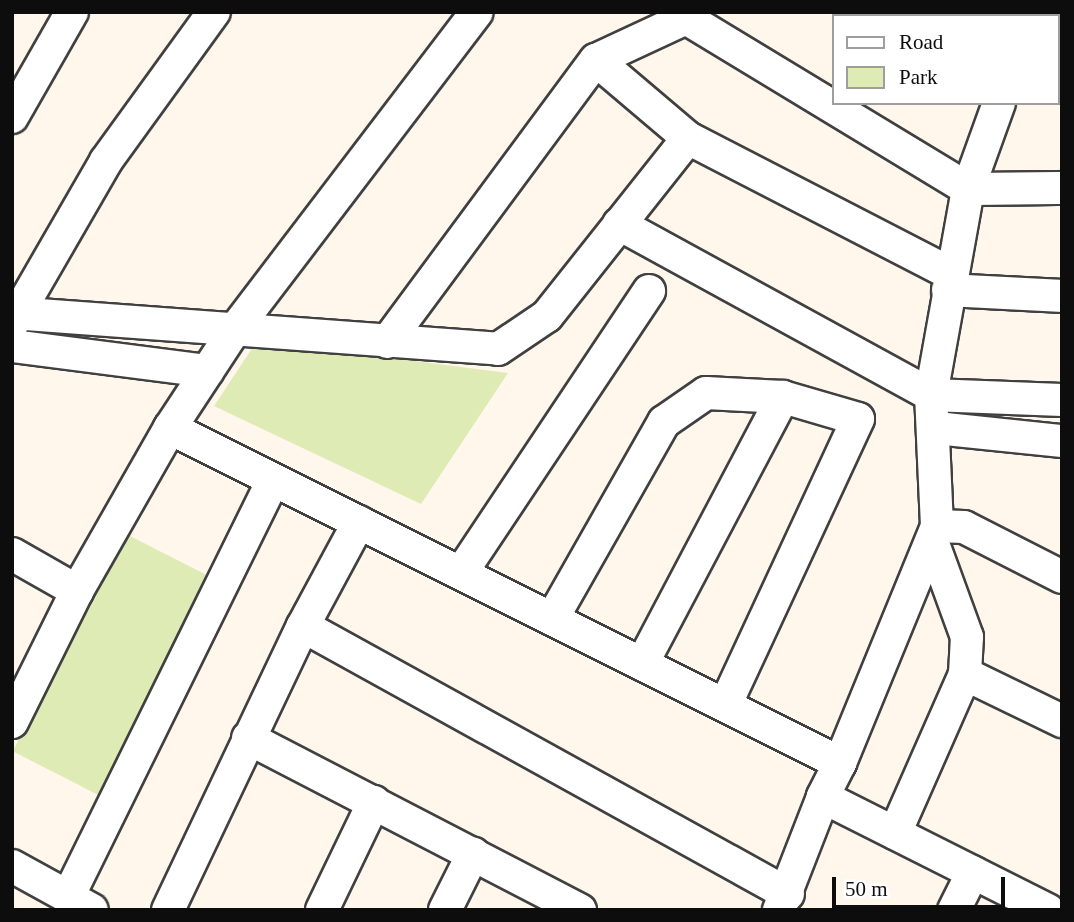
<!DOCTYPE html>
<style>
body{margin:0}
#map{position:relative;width:1074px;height:922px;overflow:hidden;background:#fff6ec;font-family:"Times New Roman",serif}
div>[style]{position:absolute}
.green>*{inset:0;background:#dfebb4;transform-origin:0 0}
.roads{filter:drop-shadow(2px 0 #404040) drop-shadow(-2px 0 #404040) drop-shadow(0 2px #404040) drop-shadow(0 -2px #404040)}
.minor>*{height:32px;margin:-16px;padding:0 16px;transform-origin:16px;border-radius:16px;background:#fff}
span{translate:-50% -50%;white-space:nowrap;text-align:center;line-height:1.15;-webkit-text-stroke:7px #fff;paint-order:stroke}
.frame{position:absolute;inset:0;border:14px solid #0d0d0d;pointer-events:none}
.legend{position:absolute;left:832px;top:14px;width:228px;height:91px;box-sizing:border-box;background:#fff;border:2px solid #9e9e9e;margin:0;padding:9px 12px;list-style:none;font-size:21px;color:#0d0d0d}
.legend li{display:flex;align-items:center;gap:14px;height:35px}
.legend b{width:35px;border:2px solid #9e9e9e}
.scale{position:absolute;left:832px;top:877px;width:173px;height:32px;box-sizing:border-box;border:4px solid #0d0d0d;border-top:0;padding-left:9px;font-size:21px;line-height:24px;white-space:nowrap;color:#0d0d0d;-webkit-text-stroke:5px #fff;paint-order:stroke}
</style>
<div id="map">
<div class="green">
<i style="clip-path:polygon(257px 341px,508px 373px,421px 504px,214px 406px)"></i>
<i style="left:124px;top:533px;width:101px;height:245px;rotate:27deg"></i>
</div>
<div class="roads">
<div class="minor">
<i style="left:854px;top:12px;width:7px;rotate:34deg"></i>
<i style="left:957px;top:12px;width:7px;rotate:34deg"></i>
<i style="left:686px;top:18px;width:330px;rotate:31.2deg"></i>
<i style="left:968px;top:189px;width:94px;rotate:-0.6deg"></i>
<i style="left:1058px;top:21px;width:6px;rotate:-51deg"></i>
<i style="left:596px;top:60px;width:121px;rotate:40.3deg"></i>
<i style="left:688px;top:138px;width:295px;rotate:27.3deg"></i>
<i style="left:12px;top:117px;width:121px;rotate:-60.3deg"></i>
<i style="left:619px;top:224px;width:356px;rotate:28.7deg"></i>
<i style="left:931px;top:395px;width:131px;rotate:2.2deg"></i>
<i style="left:948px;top:290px;width:114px;rotate:3deg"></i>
<i style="left:12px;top:313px;width:487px;rotate:4.2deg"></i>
<i style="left:498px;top:349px;width:59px;rotate:-34deg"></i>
<i style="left:547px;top:316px;width:227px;rotate:-51.6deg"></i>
<i style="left:12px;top:324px;width:188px;rotate:-60deg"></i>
<i style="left:106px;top:161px;width:184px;rotate:-54.1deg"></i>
<i style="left:387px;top:342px;width:351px;rotate:-53.5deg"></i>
<i style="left:596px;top:60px;width:99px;rotate:-25deg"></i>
<i style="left:686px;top:18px;width:7px;rotate:-56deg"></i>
<i style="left:12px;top:346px;width:197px;rotate:7.3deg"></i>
<i style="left:170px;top:428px;width:749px;rotate:26.57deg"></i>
<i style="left:840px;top:763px;width:38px;rotate:117deg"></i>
<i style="left:823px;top:797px;width:252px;rotate:26.7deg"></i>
<i style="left:936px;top:428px;width:127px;rotate:5.9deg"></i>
<i style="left:937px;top:526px;width:27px;rotate:2deg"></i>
<i style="left:964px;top:527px;width:110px;rotate:27deg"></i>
<i style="left:12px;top:554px;width:75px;rotate:29.6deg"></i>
<i style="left:461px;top:573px;width:339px;rotate:-56.3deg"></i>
<i style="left:552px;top:619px;width:227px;rotate:-60.4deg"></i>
<i style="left:664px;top:422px;width:51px;rotate:-34.6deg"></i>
<i style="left:706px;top:393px;width:77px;rotate:3deg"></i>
<i style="left:783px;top:397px;width:78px;rotate:16.3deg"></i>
<i style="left:858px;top:419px;width:315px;rotate:114.9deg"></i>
<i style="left:303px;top:626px;width:554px;rotate:28.92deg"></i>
<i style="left:642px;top:664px;width:302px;rotate:-62.2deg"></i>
<i style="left:965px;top:674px;width:108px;rotate:25.9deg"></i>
<i style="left:12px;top:722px;width:146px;rotate:-63.6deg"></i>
<i style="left:77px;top:591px;width:188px;rotate:-60.3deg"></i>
<i style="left:170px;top:428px;width:115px;rotate:-56.7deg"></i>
<i style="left:233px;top:332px;width:402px;rotate:-52.7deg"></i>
<i style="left:248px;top:738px;width:374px;rotate:27.4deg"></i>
<i style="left:840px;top:763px;width:256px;rotate:-67.7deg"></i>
<i style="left:937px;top:526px;width:131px;rotate:-92.6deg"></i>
<i style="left:931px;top:395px;width:209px;rotate:-79.8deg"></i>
<i style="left:968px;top:189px;width:91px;rotate:-70.2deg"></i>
<i style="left:895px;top:833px;width:174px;rotate:-66.2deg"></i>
<i style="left:965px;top:674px;width:37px;rotate:-87deg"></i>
<i style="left:967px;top:637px;width:102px;rotate:-110deg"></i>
<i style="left:12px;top:866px;width:91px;rotate:28.8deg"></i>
<i style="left:68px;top:897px;width:465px;rotate:-63.8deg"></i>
<i style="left:168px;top:910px;width:314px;rotate:-64.6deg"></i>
<i style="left:303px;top:626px;width:118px;rotate:-61.7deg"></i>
<i style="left:322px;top:910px;width:120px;rotate:-64.3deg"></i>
<i style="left:445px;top:910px;width:63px;rotate:-63.4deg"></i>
<i style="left:779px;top:910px;width:121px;rotate:-68.7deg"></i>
<i style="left:954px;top:910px;width:42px;rotate:-63.4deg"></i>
</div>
</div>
<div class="frame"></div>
<ul class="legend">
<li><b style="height:9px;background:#fff"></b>Road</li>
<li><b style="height:19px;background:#dfebb4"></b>Park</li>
</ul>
<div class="scale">50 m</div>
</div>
